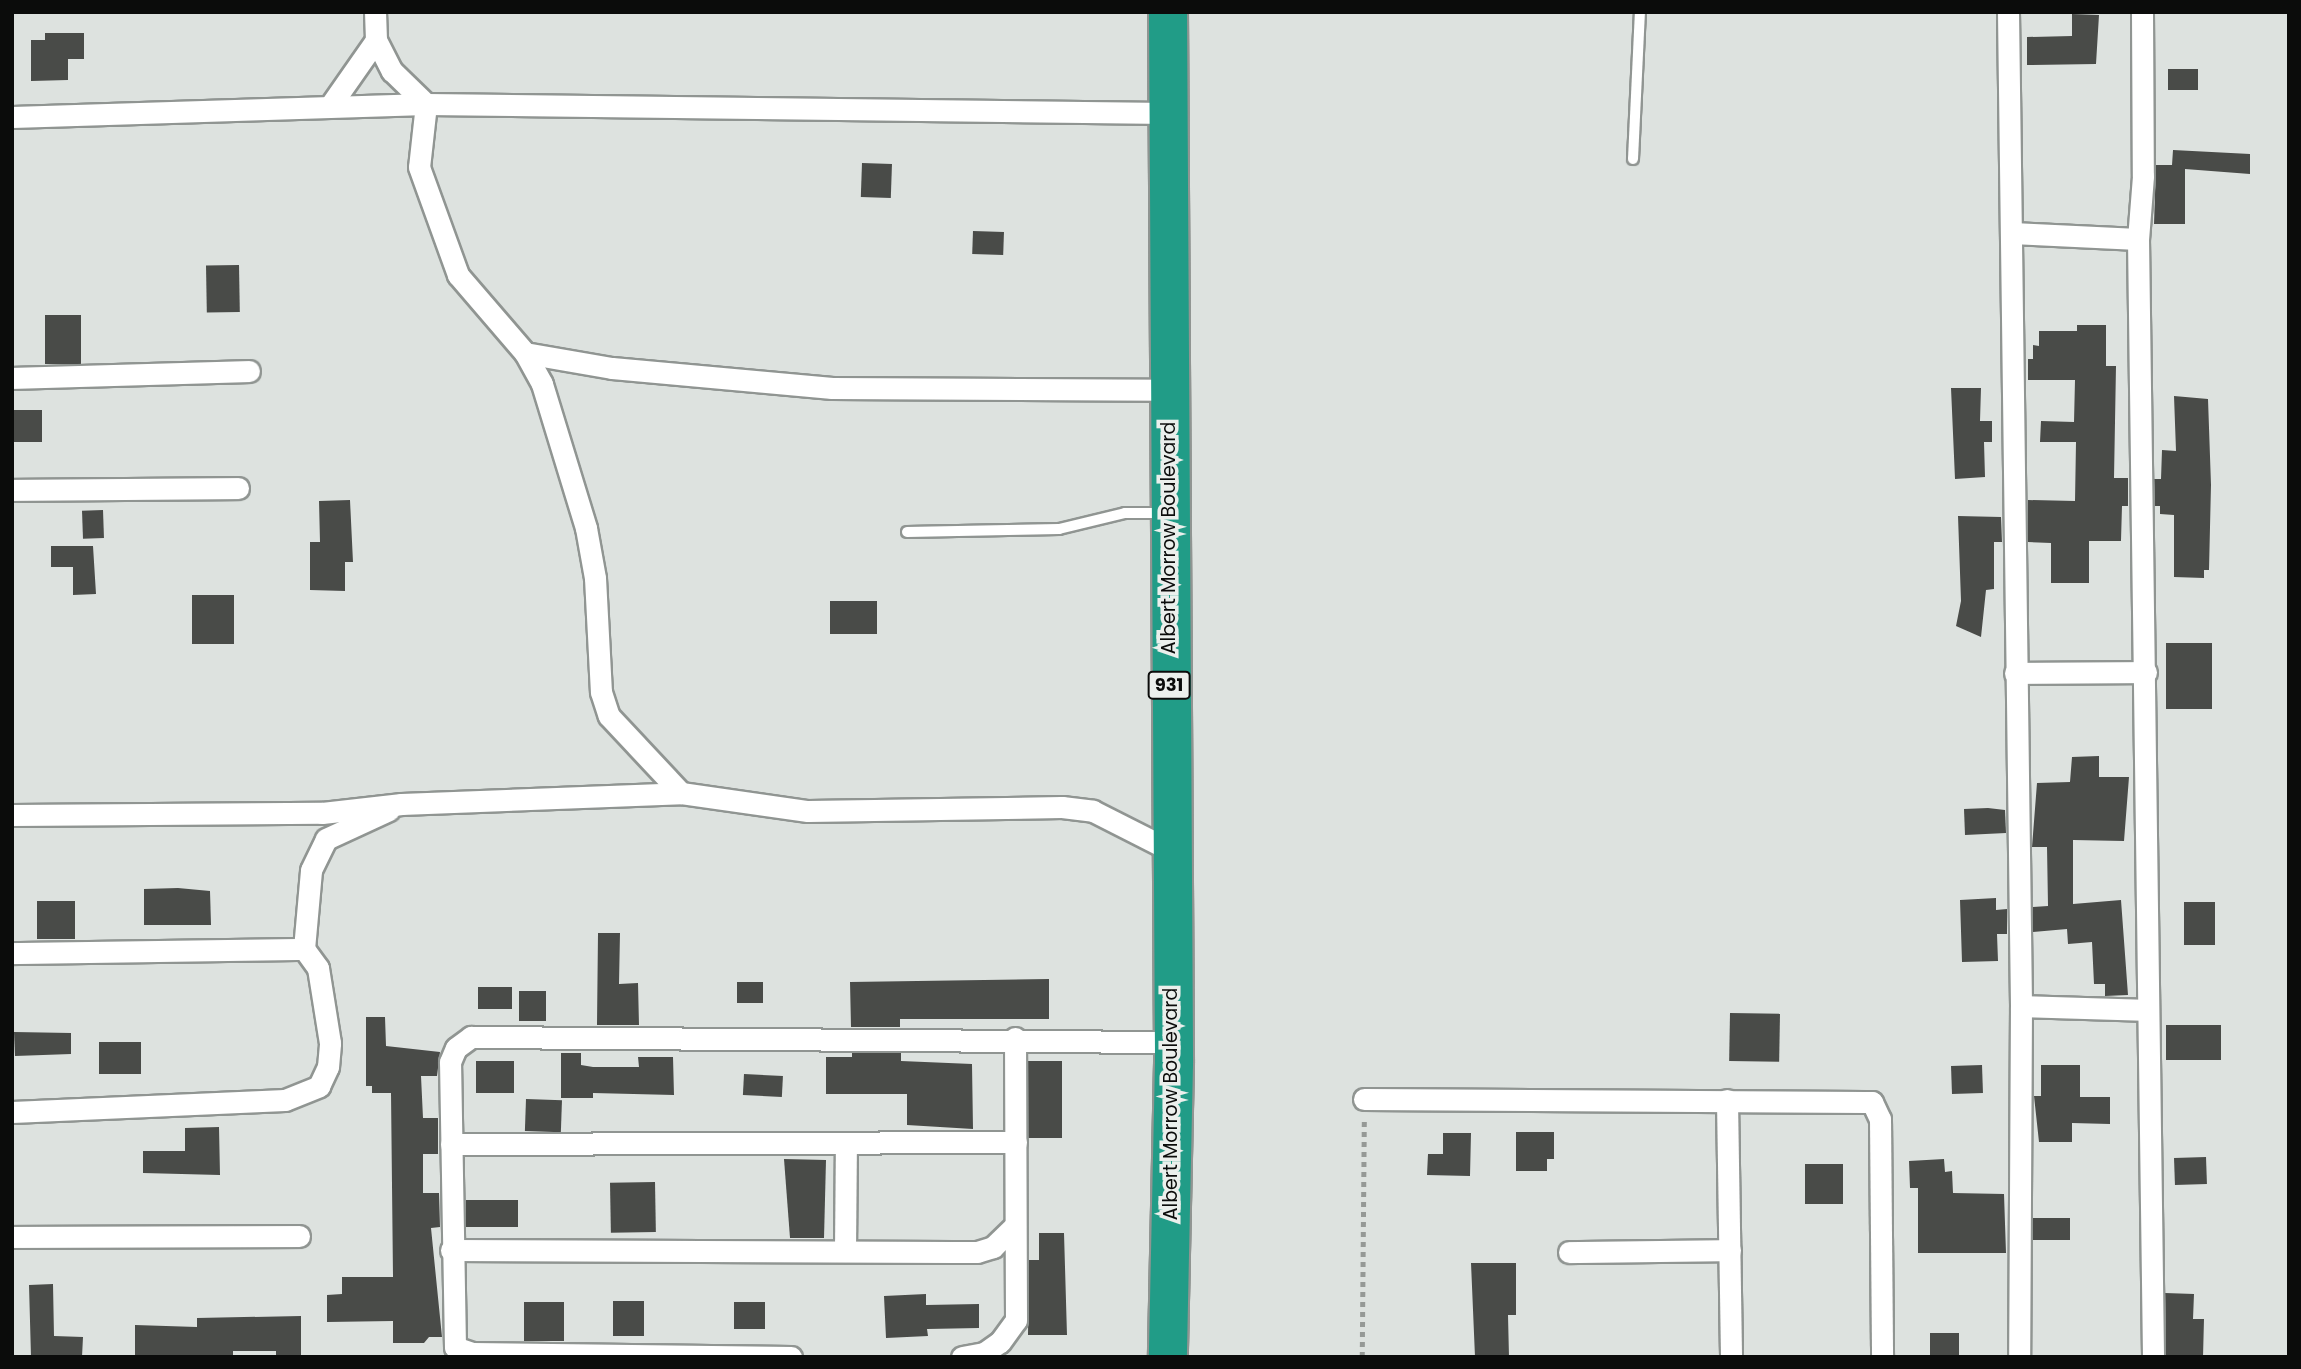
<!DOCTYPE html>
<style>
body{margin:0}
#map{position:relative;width:2301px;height:1369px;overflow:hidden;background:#dde2df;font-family:Poppins,sans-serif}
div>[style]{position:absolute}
.building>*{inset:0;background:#494b48;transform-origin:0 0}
.path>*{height:4.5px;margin-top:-2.25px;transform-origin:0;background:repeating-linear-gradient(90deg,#959996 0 5px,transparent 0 10px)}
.roads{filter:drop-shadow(2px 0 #909592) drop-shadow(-2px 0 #909592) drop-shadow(0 2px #909592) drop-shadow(0 -2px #909592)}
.lane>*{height:10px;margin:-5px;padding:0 5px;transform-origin:5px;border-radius:5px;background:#fff}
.street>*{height:21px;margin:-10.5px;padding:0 10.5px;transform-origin:10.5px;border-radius:10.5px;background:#fff}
.highway>*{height:38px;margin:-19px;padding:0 19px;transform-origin:19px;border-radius:19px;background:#219c87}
span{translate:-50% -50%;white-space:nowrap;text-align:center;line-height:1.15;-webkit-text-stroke:7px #ebefec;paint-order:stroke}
.shield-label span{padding:2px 5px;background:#ebefec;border:2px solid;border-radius:5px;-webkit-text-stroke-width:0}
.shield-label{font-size:18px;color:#0b0c0b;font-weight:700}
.street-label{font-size:19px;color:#0b0c0b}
.frame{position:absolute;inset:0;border:14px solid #0b0c0b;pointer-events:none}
</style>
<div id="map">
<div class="building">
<i style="clip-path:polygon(2072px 14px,2099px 15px,2096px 64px,2027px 65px,2027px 37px,2072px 36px)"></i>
<i style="clip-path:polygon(45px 33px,84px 33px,84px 59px,68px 59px,68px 80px,31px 81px,31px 40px,45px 40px)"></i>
<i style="left:2168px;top:69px;width:30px;height:21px"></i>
<i style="clip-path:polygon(2173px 150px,2250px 154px,2250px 174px,2185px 169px,2185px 224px,2154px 224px,2156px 165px,2172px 165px)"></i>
<i style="left:862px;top:163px;width:30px;height:34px;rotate:2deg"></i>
<i style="left:973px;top:231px;width:31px;height:23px;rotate:2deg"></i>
<i style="left:239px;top:265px;width:47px;height:33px;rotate:89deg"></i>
<i style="left:45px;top:315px;width:36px;height:49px"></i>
<i style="clip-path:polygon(2077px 325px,2106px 325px,2106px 366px,2116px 366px,2114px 478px,2128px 478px,2128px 506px,2122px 506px,2121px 541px,2089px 541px,2089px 583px,2051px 583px,2051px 543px,2028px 542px,2028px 500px,2075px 501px,2076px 442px,2040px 442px,2041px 421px,2074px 422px,2075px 380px,2028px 380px,2028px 359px,2033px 359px,2033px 345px,2039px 346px,2039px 331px,2077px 331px)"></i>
<i style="clip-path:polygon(1951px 388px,1981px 388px,1980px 421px,1992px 421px,1992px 442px,1984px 442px,1985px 477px,1955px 479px)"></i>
<i style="clip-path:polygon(2174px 396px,2208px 399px,2211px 485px,2209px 570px,2204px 570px,2204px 578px,2174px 577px,2174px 515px,2160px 514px,2160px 506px,2155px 506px,2154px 479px,2161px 479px,2162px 450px,2176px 451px)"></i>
<i style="left:12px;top:410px;width:30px;height:32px"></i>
<i style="clip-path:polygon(350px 500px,353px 562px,345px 562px,345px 591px,310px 590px,310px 542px,320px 542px,319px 501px)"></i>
<i style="left:103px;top:510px;width:28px;height:21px;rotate:88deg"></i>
<i style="clip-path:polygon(1958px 516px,2001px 517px,2002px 542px,1994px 542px,1994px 589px,1986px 590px,1981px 637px,1956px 626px,1961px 601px)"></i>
<i style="clip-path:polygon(51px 546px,93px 546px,96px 594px,73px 595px,73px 567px,51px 567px)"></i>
<i style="left:192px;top:595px;width:42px;height:49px"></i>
<i style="left:830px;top:601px;width:47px;height:33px"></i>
<i style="left:2166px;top:643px;width:46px;height:66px"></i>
<i style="clip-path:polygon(2099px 756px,2099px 777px,2129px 777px,2124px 841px,2073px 840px,2073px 904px,2121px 900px,2128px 995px,2105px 996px,2105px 984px,2094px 984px,2092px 942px,2068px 944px,2067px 929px,2033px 932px,2033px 907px,2048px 906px,2047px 847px,2032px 847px,2037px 783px,2070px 782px,2072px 757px)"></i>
<i style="clip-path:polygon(1988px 808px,2005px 810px,2006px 833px,1965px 835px,1964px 809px)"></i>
<i style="clip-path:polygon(178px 888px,210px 891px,211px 925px,144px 925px,144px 889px)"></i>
<i style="clip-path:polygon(1996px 898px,1996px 910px,2007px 909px,2007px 934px,1997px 934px,1998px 961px,1962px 962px,1960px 900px)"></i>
<i style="left:37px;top:901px;width:38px;height:38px"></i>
<i style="left:2184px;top:902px;width:31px;height:43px"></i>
<i style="clip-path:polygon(598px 933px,620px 933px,619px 984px,638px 983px,639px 1025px,597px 1025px)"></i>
<i style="clip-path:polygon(1049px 979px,1049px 1019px,900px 1019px,900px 1027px,851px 1027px,850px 982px)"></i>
<i style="left:737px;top:982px;width:26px;height:21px"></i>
<i style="left:478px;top:987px;width:34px;height:22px"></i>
<i style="left:519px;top:991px;width:27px;height:30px"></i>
<i style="left:1730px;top:1013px;width:50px;height:48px;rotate:1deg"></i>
<i style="clip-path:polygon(366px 1017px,385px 1017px,386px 1046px,440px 1052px,437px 1076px,421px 1076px,423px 1118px,438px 1118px,438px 1154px,423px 1154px,423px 1193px,439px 1193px,440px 1227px,431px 1228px,442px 1337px,429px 1337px,424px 1343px,393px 1343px,393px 1321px,327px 1322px,327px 1295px,342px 1294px,342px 1277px,393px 1277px,391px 1093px,372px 1093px,372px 1086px,366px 1086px)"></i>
<i style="left:2166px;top:1025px;width:55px;height:35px"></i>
<i style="clip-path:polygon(14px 1032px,71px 1033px,71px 1054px,15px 1056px)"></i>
<i style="left:99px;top:1042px;width:42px;height:32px"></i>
<i style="clip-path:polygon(561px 1053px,581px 1053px,581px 1065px,593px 1067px,639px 1067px,638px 1057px,673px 1057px,674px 1095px,593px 1093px,593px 1098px,561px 1098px)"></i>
<i style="clip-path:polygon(852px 1053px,901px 1053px,901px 1061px,972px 1064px,973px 1129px,907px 1125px,907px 1094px,826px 1094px,826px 1057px,852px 1057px)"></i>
<i style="left:514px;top:1061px;width:32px;height:38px;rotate:90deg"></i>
<i style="left:1028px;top:1061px;width:34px;height:77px"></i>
<i style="left:1982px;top:1065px;width:28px;height:31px;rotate:88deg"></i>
<i style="clip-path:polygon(2041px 1065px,2080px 1065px,2080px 1097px,2110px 1097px,2110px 1124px,2072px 1123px,2072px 1142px,2039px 1142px,2034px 1096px,2041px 1096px)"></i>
<i style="left:744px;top:1074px;width:39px;height:21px;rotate:3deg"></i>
<i style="left:526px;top:1099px;width:36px;height:32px;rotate:2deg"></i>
<i style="clip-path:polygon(219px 1127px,220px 1175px,143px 1173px,143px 1151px,185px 1151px,185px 1128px)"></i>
<i style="clip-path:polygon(1516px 1132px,1554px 1132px,1554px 1159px,1547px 1159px,1547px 1171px,1516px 1171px)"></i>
<i style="clip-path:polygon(1443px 1133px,1471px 1133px,1470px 1176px,1427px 1175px,1428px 1154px,1443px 1154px)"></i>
<i style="left:2206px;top:1157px;width:27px;height:32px;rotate:88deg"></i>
<i style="clip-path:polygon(784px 1159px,826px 1160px,824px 1238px,790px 1238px)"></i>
<i style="clip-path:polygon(1944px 1159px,1945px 1172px,1952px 1171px,1953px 1193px,2004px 1194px,2006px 1253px,1918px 1253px,1918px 1188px,1910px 1188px,1909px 1161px)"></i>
<i style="left:1805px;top:1164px;width:38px;height:40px"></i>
<i style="left:655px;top:1182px;width:50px;height:45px;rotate:89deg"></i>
<i style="left:466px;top:1200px;width:52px;height:27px"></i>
<i style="left:2033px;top:1218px;width:37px;height:22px"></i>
<i style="clip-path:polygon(1039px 1233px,1064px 1233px,1067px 1335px,1028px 1335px,1029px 1260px,1039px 1260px)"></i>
<i style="clip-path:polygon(1471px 1263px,1516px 1263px,1516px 1315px,1508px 1315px,1509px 1357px,1475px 1357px)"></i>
<i style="clip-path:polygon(53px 1284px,54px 1336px,83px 1337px,82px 1357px,31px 1357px,29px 1285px)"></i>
<i style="clip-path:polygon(2165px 1293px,2194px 1294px,2193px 1319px,2204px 1319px,2203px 1357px,2166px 1357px)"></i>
<i style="clip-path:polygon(926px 1294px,926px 1305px,979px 1304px,979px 1328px,927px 1329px,928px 1336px,886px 1338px,884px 1296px)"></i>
<i style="left:613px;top:1301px;width:31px;height:35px"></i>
<i style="left:524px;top:1302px;width:40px;height:39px"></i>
<i style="left:765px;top:1302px;width:27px;height:31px;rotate:90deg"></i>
<i style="clip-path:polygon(301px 1316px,301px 1357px,276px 1357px,276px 1351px,233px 1351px,233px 1357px,135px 1357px,135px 1325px,197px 1327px,197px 1318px)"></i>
<i style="left:1930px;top:1333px;width:29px;height:24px"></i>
</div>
<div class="path">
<i style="left:1362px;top:1357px;width:237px;rotate:-89.5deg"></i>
</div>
<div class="roads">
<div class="lane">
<i style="left:1633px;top:159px;width:147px;rotate:-87.3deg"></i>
<i style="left:907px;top:532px;width:152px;rotate:-1.1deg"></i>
<i style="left:1059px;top:529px;width:68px;rotate:-13.6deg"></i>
<i style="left:1125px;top:513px;width:40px"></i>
</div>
<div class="street">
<i style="left:2008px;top:12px;width:994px;rotate:89.25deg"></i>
<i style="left:2021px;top:1006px;width:351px;rotate:90.3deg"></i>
<i style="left:2142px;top:12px;width:164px;rotate:89.7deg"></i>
<i style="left:2143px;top:176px;width:63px;rotate:94.5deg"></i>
<i style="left:2138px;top:239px;width:1118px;rotate:89.23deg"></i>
<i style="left:376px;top:40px;width:35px;rotate:63deg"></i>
<i style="left:392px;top:71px;width:47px;rotate:44.1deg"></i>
<i style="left:426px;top:104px;width:63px;rotate:96.3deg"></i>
<i style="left:419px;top:167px;width:115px;rotate:70.1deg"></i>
<i style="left:458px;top:275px;width:103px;rotate:49.3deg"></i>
<i style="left:525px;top:353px;width:35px;rotate:61deg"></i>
<i style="left:542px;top:384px;width:151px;rotate:73deg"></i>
<i style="left:586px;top:528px;width:51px;rotate:79.8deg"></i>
<i style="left:595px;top:578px;width:114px;rotate:87deg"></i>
<i style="left:601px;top:692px;width:25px;rotate:72deg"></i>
<i style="left:609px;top:716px;width:105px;rotate:46.9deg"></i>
<i style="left:330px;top:106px;width:80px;rotate:-55.1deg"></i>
<i style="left:376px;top:40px;width:28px;rotate:-92deg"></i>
<i style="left:12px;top:117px;width:414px;rotate:-1.8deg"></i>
<i style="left:426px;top:104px;width:742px;rotate:0.69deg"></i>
<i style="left:2012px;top:233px;width:126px;rotate:2.7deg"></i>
<i style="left:525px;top:353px;width:88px;rotate:9.8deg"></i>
<i style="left:612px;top:368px;width:221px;rotate:5.2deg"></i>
<i style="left:832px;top:388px;width:336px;rotate:0.3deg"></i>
<i style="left:12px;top:378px;width:237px;rotate:-1.7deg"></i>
<i style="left:12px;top:490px;width:226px;rotate:-0.5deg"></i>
<i style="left:2015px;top:673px;width:131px;rotate:-0.4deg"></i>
<i style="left:12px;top:815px;width:310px;rotate:-0.4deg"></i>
<i style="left:322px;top:813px;width:80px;rotate:-6.5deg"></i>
<i style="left:401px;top:804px;width:280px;rotate:-2.2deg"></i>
<i style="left:681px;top:793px;width:128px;rotate:8.1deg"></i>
<i style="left:808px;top:811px;width:254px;rotate:-0.9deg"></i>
<i style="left:1062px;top:807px;width:31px;rotate:7deg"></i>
<i style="left:1093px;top:811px;width:86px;rotate:26.9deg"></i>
<i style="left:12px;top:953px;width:292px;rotate:-0.8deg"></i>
<i style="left:2021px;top:1006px;width:127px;rotate:1.8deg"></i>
<i style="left:1364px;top:1099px;width:508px;rotate:0.34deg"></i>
<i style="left:1872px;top:1102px;width:19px;rotate:65deg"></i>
<i style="left:1880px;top:1119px;width:238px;rotate:89.5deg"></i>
<i style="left:1727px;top:1100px;width:257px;rotate:89.1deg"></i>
<i style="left:12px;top:1112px;width:273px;rotate:-2.5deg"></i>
<i style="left:285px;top:1100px;width:37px;rotate:-22deg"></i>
<i style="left:319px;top:1086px;width:21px;rotate:-65deg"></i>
<i style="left:328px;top:1067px;width:24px;rotate:-85deg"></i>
<i style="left:330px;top:1043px;width:76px;rotate:-99.1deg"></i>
<i style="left:318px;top:968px;width:24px;rotate:-126deg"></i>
<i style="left:304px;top:949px;width:79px;rotate:-84.9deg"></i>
<i style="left:311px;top:870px;width:34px;rotate:-64deg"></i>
<i style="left:326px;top:839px;width:69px;rotate:-24.7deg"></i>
<i style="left:451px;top:1144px;width:565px;rotate:-0.2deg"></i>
<i style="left:12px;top:1237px;width:287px;rotate:-0.2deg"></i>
<i style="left:451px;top:1250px;width:526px;rotate:0.22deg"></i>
<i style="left:977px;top:1252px;width:17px;rotate:-17deg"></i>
<i style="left:993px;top:1247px;width:30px;rotate:-44deg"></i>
<i style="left:845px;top:1251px;width:105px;rotate:-89.5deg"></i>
<i style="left:1569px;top:1252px;width:161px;rotate:-0.7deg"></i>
<i style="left:791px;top:1357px;width:319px;rotate:-179.3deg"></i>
<i style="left:472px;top:1353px;width:18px;rotate:-161deg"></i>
<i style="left:455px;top:1347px;width:285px;rotate:-91deg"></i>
<i style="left:450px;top:1062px;width:15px;rotate:-67deg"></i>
<i style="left:456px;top:1048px;width:19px;rotate:-36deg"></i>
<i style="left:471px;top:1037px;width:702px;rotate:0.41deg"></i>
<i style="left:962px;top:1357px;width:22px;rotate:-10deg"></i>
<i style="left:984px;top:1353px;width:19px;rotate:-35deg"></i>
<i style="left:1000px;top:1342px;width:27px;rotate:-54deg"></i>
<i style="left:1016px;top:1320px;width:282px;rotate:-90.2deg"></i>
</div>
<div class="highway">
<i style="left:1168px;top:12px;width:1051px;rotate:89.67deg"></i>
<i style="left:1174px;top:1063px;width:294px;rotate:91.2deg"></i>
</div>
</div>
<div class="shield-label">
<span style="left:1169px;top:685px">931</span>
</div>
<div class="street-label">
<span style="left:1169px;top:538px;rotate:-90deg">Albert Morrow Boulevard</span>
<span style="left:1171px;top:1104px;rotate:-90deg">Albert Morrow Boulevard</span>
</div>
<div class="frame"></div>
</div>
